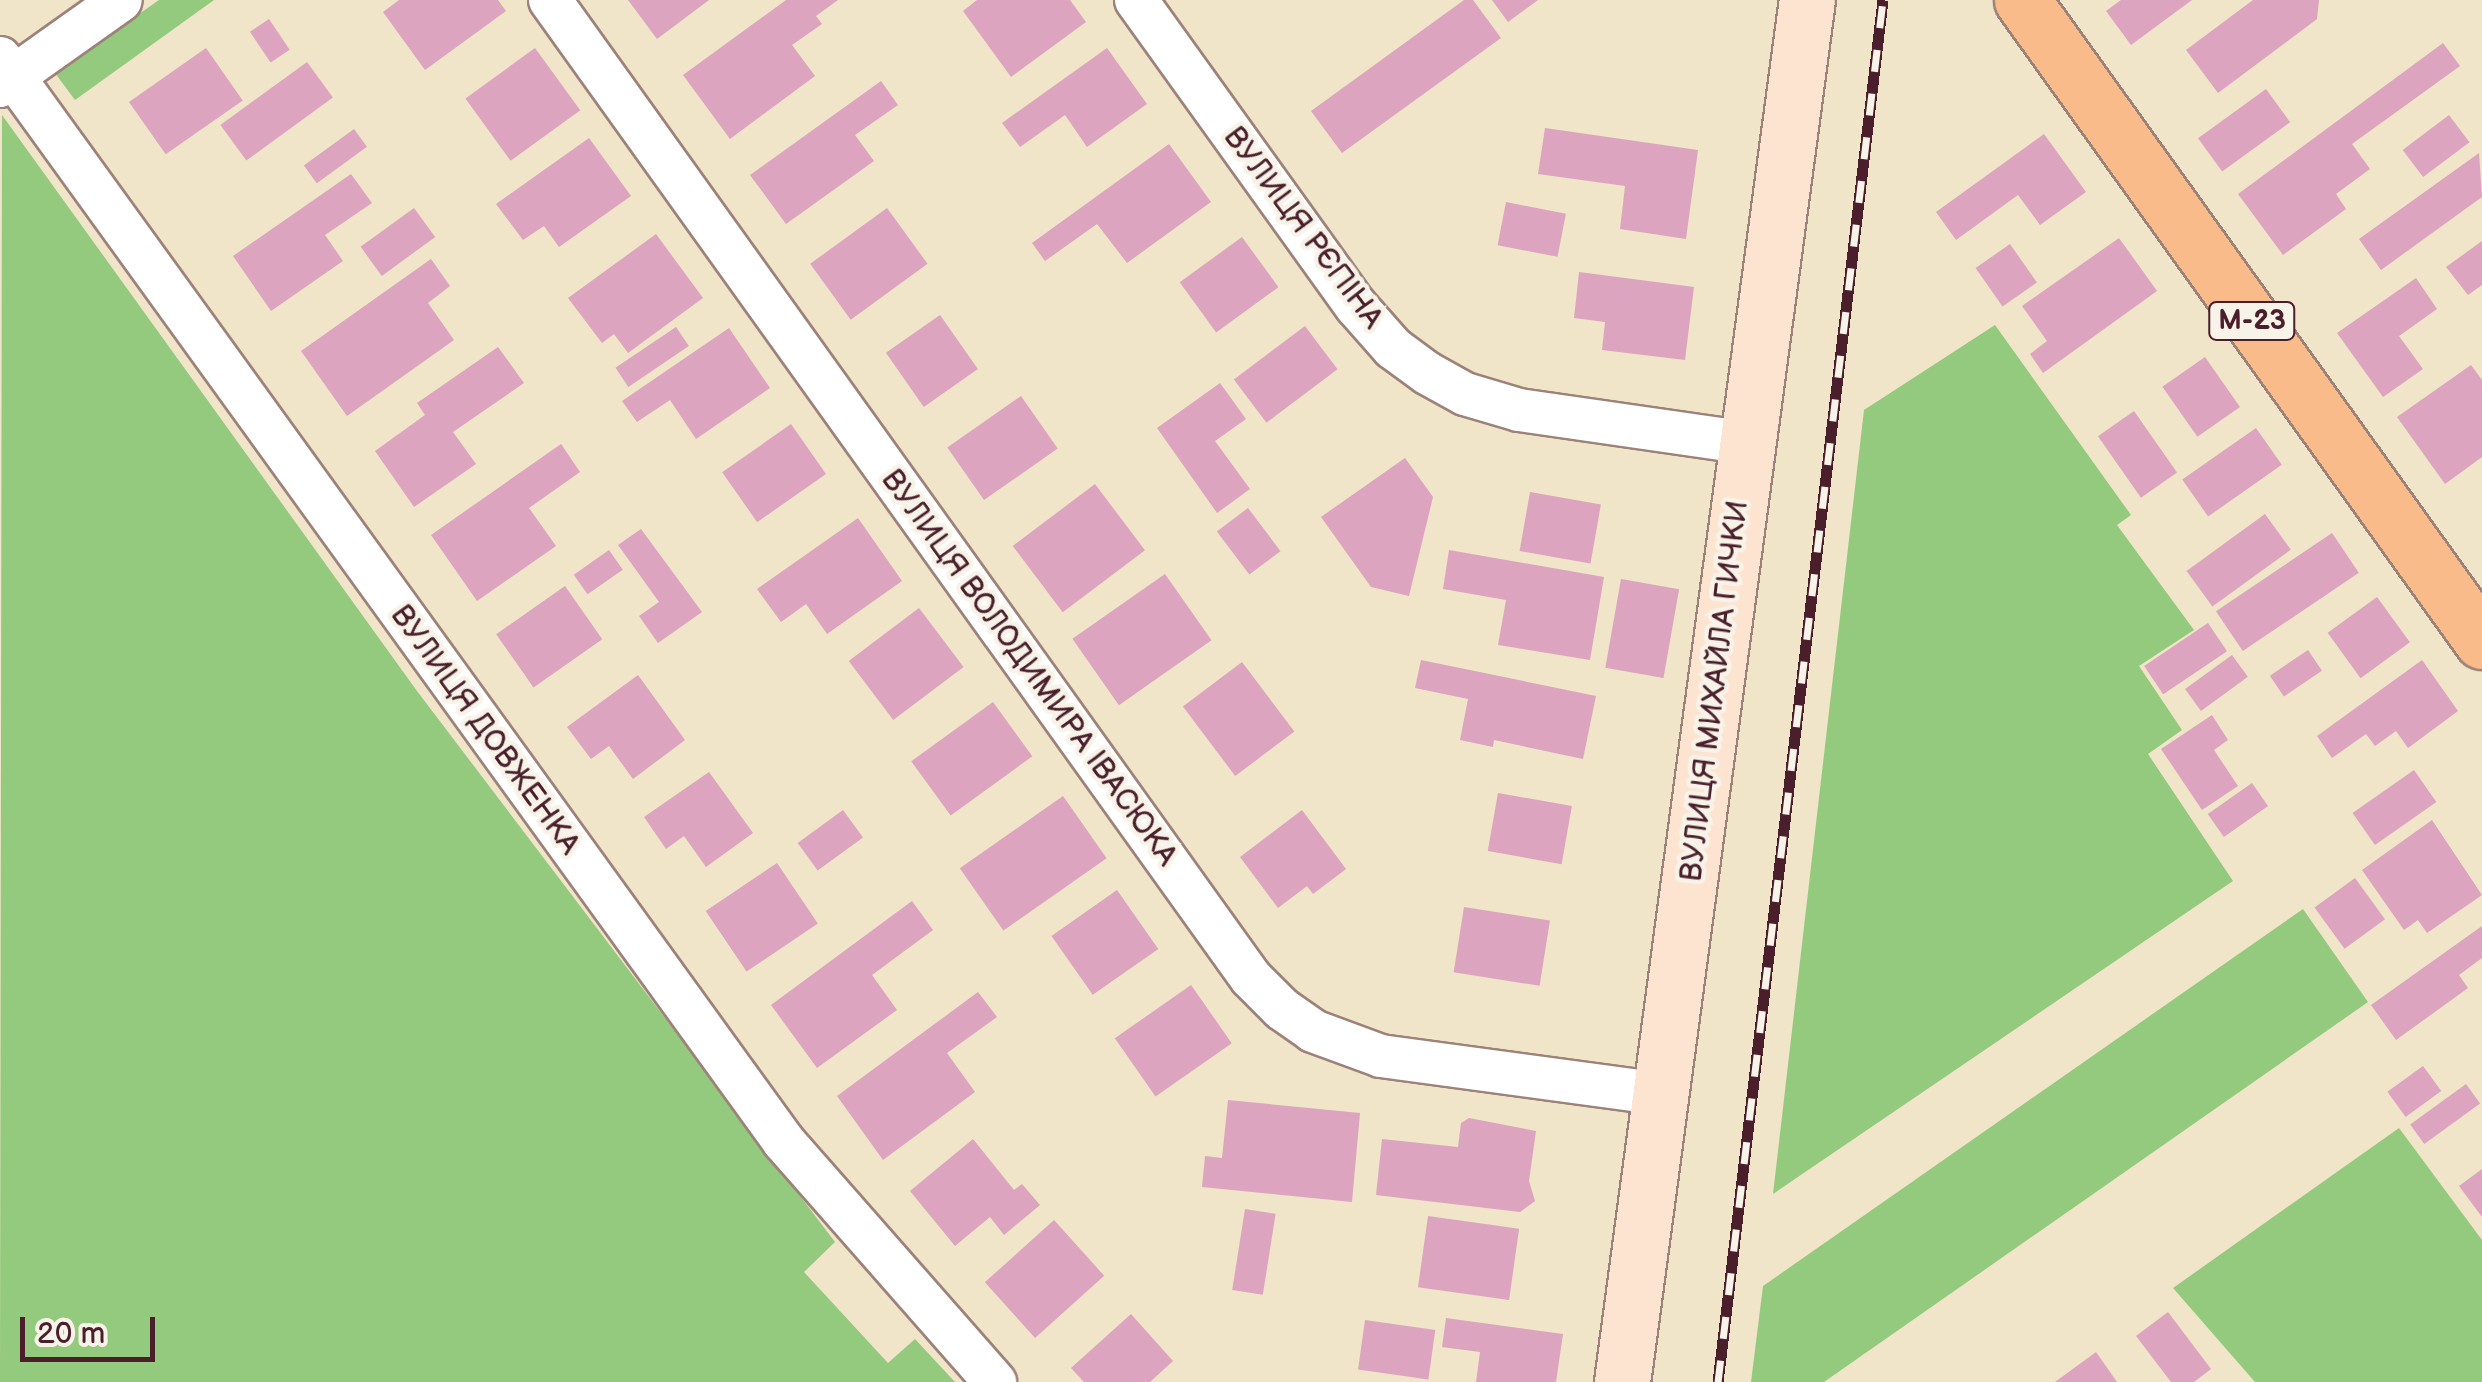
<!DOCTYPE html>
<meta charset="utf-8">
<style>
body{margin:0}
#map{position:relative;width:2482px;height:1382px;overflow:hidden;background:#f0e4c9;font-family:"Balsamiq Sans",sans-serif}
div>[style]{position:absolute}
.green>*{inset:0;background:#94ca7d}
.building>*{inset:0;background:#dca4bf;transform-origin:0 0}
.roads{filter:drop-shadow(2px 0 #9d827a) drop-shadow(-2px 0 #9d827a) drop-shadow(0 2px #9d827a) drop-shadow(0 -2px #9d827a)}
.street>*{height:42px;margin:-21px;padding:0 21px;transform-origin:21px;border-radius:21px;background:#fff}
.secondary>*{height:55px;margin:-27.5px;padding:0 27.5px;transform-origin:27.5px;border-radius:27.5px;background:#fde4d1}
.highway>*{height:55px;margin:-27.5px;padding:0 27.5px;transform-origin:27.5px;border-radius:27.5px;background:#fabb8b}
.rail>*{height:11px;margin-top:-5.5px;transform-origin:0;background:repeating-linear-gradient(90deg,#f7f3e8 0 22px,#4a1f2b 0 44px);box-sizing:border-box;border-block:2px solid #4a1f2b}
span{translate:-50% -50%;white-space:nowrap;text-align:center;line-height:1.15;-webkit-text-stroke:9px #f7f3e8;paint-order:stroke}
.shield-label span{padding:2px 8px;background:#f7f3e8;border:2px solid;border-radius:8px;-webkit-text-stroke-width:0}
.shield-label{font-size:28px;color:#4a1f2b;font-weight:700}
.street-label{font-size:30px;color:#4a1f2b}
.scale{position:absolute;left:20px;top:1317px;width:135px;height:45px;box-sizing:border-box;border:5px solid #4a1f2b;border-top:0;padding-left:12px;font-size:30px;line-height:35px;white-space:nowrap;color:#4a1f2b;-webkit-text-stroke:8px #f7f3e8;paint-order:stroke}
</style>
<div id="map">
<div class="green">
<i style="clip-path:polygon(159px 0,214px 0,75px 100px,55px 73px)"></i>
<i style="clip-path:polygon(2px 115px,417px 691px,835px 1242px,804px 1272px,888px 1363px,915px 1339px,955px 1382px,0 1382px)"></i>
<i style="clip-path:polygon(1995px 325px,2131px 515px,2117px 525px,2194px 630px,2139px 666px,2182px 730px,2148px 754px,2233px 881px,1773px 1194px,1864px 410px)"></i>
<i style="clip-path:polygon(2303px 909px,2368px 1002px,1824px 1382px,1751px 1382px,1763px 1286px)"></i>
<i style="clip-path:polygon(2399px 1128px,2482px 1240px,2482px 1382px,2255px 1382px,2173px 1288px)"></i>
</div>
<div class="building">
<i style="clip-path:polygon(399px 0,498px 0,506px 11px,425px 70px,383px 12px)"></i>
<i style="clip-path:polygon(628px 0,709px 0,657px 39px)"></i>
<i style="clip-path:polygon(786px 0,838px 0,816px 16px,822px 24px,792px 45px,815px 76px,730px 139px,683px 75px)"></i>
<i style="clip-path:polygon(977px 0,1070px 0,1086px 22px,1011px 77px,963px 11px)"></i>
<i style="clip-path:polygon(1464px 0,1473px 0,1501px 38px,1342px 153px,1311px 111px)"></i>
<i style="clip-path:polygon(1492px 0,1538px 0,1508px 22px)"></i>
<i style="clip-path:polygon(2121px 0,2192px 0,2131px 45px,2106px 11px)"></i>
<i style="clip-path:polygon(2253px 0,2319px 0,2317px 19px,2218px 93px,2186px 50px)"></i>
<i style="left:269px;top:19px;width:37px;height:23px;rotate:56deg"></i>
<i style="clip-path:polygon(2443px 43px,2460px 66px,2352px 144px,2370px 169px,2336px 194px,2346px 209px,2283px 255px,2238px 194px)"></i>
<i style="left:206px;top:48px;width:64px;height:94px;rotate:55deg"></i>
<i style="left:535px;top:48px;width:77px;height:86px;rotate:54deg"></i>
<i style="clip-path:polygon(1107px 48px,1147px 104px,1087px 147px,1065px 115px,1020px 147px,1002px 123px)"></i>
<i style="left:307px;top:62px;width:44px;height:107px;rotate:54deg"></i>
<i style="clip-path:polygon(881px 81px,898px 105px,855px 135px,874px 161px,786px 224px,750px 175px)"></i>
<i style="left:2266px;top:89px;width:41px;height:84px;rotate:54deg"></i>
<i style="left:2449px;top:115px;width:34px;height:58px;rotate:53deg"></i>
<i style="clip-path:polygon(1545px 128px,1698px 150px,1686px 239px,1620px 229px,1625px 186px,1538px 174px)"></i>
<i style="left:354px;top:129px;width:22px;height:62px;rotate:54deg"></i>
<i style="clip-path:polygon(2044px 134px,2086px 192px,2040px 225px,2018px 195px,1956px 240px,1936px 212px)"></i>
<i style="clip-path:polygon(589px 138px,631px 196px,559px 247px,544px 226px,523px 240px,496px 204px)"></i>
<i style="clip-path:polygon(1169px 144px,1211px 202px,1127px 263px,1097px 224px,1045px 261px,1032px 243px)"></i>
<i style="clip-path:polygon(2479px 153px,2482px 197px,2381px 270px,2359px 239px)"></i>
<i style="clip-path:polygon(351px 174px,372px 203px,325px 235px,343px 261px,271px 311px,233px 256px)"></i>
<i style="left:1506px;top:202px;width:61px;height:44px;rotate:11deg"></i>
<i style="left:414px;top:208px;width:36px;height:66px;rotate:54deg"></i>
<i style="left:887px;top:208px;width:69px;height:95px;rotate:54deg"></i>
<i style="clip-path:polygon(656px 234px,703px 298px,628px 353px,614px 334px,602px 343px,568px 298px)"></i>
<i style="left:1242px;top:237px;width:62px;height:77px;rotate:54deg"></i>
<i style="clip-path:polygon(2119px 238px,2157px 291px,2043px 373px,2030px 354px,2047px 341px,2022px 306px)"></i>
<i style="clip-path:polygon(2482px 241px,2482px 285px,2468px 295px,2446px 267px)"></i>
<i style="left:2010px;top:244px;width:47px;height:42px;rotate:55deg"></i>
<i style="clip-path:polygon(431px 259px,450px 286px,428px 303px,454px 340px,347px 416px,301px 351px)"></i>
<i style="clip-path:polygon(1579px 272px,1694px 287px,1685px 360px,1602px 350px,1605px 322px,1574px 318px)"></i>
<i style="clip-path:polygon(2416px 278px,2437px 309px,2399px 336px,2423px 369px,2383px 397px,2337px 333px)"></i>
<i style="left:940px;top:315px;width:66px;height:66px;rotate:55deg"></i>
<i style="left:1305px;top:326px;width:54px;height:89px;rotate:53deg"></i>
<i style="left:676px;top:327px;width:23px;height:73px;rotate:56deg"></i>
<i style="clip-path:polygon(729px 328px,770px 388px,696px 439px,670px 400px,637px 422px,622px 401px)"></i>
<i style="clip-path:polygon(498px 347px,524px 383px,453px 432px,476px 464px,414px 507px,375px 451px,425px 415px,417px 403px)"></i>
<i style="left:2205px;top:357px;width:61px;height:52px;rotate:55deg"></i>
<i style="clip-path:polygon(2471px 365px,2482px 380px,2482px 457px,2445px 484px,2397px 417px)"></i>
<i style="clip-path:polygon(1220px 383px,1246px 419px,1215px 441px,1250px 489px,1217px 513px,1157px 428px)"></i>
<i style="left:1021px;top:396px;width:64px;height:90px;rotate:55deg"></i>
<i style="left:2134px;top:411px;width:75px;height:44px;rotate:55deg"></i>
<i style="left:791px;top:424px;width:61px;height:84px;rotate:55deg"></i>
<i style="left:2256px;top:428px;width:45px;height:90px;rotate:55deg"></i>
<i style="clip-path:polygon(561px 444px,580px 472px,529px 508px,556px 546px,477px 601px,431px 535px)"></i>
<i style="clip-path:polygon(1405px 458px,1433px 497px,1409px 596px,1371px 587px,1321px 517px)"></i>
<i style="left:1095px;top:484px;width:83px;height:103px;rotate:53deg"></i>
<i style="left:1530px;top:492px;width:72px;height:60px;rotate:10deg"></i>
<i style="left:1248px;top:508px;width:54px;height:39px;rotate:53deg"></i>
<i style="left:2265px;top:514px;width:44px;height:97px;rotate:54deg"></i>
<i style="clip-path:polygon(858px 518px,902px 581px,827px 634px,806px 604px,781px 622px,757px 589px)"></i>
<i style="clip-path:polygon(641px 529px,702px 612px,658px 643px,639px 616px,659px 602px,618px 545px)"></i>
<i style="left:2332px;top:533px;width:48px;height:140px;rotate:56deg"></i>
<i style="left:609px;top:550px;width:24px;height:43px;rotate:55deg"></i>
<i style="clip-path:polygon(1449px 550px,1604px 577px,1590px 660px,1498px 645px,1506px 600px,1443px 589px)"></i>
<i style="left:1165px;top:574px;width:81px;height:113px;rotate:55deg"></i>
<i style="left:1621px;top:579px;width:59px;height:90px;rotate:10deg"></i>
<i style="left:565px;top:586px;width:65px;height:84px;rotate:55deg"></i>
<i style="left:2377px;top:597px;width:56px;height:61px;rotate:54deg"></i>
<i style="left:919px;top:608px;width:74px;height:88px;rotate:53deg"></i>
<i style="left:2208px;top:623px;width:34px;height:77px;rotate:56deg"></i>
<i style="left:2308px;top:650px;width:25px;height:46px;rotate:56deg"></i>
<i style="left:2232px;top:655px;width:27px;height:58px;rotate:54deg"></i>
<i style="clip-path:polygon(1421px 660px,1596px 696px,1583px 759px,1494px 740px,1493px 747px,1460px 740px,1468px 699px,1415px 688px)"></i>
<i style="clip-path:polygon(2422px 660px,2458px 711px,2408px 748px,2396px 731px,2375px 746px,2366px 734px,2332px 758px,2317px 736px)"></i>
<i style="left:1242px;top:662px;width:87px;height:74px;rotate:53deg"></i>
<i style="clip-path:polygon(638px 675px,685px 740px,633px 779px,609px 746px,591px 759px,567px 727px)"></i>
<i style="left:993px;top:702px;width:67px;height:101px;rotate:54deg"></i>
<i style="clip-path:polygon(2212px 715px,2228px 740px,2214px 750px,2238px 786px,2202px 810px,2161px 749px)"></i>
<i style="left:2414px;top:770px;width:39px;height:75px;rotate:55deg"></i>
<i style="clip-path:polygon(709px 772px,753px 833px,706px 867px,684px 836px,666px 849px,644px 817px)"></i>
<i style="left:2252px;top:783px;width:28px;height:54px;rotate:55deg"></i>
<i style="left:1498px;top:793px;width:75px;height:59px;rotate:10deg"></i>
<i style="left:1063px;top:796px;width:76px;height:126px;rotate:55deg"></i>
<i style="left:843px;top:810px;width:34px;height:56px;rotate:54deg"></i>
<i style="clip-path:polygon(1302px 810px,1346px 869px,1313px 894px,1307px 886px,1278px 908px,1240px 857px)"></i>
<i style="clip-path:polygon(2432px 820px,2482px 895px,2427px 933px,2418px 920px,2404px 930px,2362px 870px)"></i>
<i style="left:777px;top:863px;width:73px;height:86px;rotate:56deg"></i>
<i style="left:2355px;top:878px;width:51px;height:50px;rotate:54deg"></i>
<i style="left:1117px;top:890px;width:72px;height:80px;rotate:55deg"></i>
<i style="clip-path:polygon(912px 901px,933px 930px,872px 975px,897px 1010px,817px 1068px,771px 1005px)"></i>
<i style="left:1464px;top:907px;width:87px;height:66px;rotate:9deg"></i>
<i style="clip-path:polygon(2482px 926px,2482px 958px,2459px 975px,2468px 988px,2396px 1040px,2371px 1005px)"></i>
<i style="left:1191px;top:985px;width:71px;height:93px;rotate:55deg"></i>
<i style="clip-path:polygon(978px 992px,997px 1017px,947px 1053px,975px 1092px,883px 1160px,837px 1096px)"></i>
<i style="left:2423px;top:1066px;width:31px;height:44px;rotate:54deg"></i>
<i style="left:2466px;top:1084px;width:24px;height:69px;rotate:54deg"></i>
<i style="clip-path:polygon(1228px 1100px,1360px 1113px,1352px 1202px,1202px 1187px,1205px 1156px,1222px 1158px)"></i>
<i style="clip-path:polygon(1469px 1118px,1536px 1131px,1529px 1181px,1535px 1201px,1520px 1212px,1376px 1195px,1382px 1139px,1458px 1147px,1461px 1123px)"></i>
<i style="clip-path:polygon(973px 1139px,1014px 1190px,1022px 1184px,1040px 1205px,1004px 1235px,990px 1217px,955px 1246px,910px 1191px)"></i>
<i style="clip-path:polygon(2482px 1169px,2482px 1217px,2459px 1186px)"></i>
<i style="left:1245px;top:1209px;width:31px;height:82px;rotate:9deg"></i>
<i style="left:1428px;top:1216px;width:92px;height:72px;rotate:8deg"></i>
<i style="left:1054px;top:1220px;width:75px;height:93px;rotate:48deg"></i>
<i style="clip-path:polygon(2168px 1312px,2211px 1369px,2194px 1382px,2171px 1382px,2136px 1336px)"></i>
<i style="clip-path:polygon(1131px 1314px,1173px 1361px,1150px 1382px,1084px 1382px,1071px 1368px)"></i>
<i style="clip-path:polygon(1446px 1318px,1563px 1334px,1556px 1382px,1476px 1382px,1480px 1352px,1442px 1347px)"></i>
<i style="left:1365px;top:1320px;width:71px;height:50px;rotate:8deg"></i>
<i style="clip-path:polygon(2096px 1352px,2117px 1382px,2055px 1382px)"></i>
</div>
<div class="roads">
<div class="street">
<i style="left:550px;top:0;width:1203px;rotate:54.37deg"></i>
<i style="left:1251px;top:978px;width:44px;rotate:45deg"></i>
<i style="left:1282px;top:1009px;width:38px;rotate:35deg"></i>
<i style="left:1313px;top:1031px;width:72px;rotate:20.2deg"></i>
<i style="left:1381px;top:1056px;width:285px;rotate:7.7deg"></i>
<i style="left:1136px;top:0;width:377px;rotate:54.3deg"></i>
<i style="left:1356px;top:306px;width:56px;rotate:48.6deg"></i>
<i style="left:1393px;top:348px;width:42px;rotate:36.3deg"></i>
<i style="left:1427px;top:373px;width:43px;rotate:28.9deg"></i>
<i style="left:1465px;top:394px;width:56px;rotate:16.5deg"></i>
<i style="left:1519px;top:410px;width:230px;rotate:8.2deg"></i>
<i style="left:0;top:58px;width:1338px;rotate:54.12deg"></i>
<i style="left:784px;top:1142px;width:320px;rotate:48.7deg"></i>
<i style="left:0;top:86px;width:148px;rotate:-35.4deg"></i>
</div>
<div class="secondary">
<i style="left:1622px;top:1382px;width:1394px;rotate:-82.38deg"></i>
</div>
<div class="highway">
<i style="left:2022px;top:0;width:789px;rotate:54.34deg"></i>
</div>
</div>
<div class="rail">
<i style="left:1718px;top:1382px;width:1392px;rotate:-83.19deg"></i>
</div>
<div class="shield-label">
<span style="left:2252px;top:321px">М-23</span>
</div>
<div class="street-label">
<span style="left:1303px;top:228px;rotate:53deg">ВУЛИЦЯ РЄПІНА</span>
<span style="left:1029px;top:668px;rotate:54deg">ВУЛИЦЯ ВОЛОДИМИРА ІВАСЮКА</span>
<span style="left:1715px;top:691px;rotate:-83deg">ВУЛИЦЯ МИХАЙЛА ГИЧКИ</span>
<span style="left:485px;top:730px;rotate:54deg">ВУЛИЦЯ ДОВЖЕНКА</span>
</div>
<div class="scale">20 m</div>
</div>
